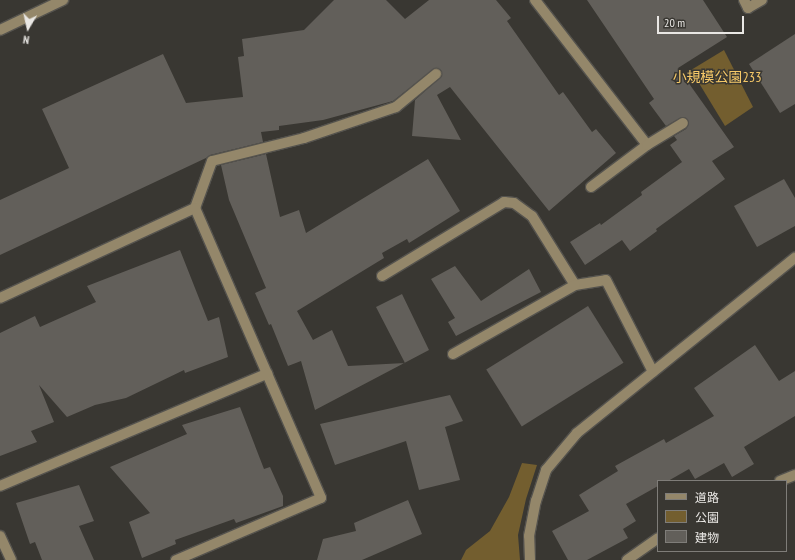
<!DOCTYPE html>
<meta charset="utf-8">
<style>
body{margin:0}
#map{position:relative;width:795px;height:560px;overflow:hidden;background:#393732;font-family:"PT Sans Narrow","Noto Sans JP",sans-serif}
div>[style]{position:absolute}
.green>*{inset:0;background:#735e2f}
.building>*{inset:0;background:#625f5a;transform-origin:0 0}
.roads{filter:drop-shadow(1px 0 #55534e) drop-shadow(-1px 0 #55534e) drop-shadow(0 1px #55534e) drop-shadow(0 -1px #55534e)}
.minor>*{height:10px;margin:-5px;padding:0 5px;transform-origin:5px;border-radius:5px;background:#94876a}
span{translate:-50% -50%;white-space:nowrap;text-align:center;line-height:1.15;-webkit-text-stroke:3px #393732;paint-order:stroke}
.park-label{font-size:14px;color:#f6c968}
.legend{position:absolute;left:657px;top:480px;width:130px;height:72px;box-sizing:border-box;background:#393732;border:1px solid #7f7d79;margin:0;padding:5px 7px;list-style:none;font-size:12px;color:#e9e7e4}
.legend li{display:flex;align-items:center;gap:8px;height:20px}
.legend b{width:20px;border:1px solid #7f7d79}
.north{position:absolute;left:8px;top:8px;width:40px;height:40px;-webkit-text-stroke:3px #393732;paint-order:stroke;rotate:189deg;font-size:11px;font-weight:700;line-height:16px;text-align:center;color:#e9e7e4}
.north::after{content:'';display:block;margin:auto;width:14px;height:18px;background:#e9e7e4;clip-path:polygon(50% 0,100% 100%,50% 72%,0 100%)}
.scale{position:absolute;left:657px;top:16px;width:87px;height:18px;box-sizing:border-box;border:2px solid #e9e7e4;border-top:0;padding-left:5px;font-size:12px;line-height:14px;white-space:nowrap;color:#e9e7e4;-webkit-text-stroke:3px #393732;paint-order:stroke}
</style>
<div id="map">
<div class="green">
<i style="clip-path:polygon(724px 50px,753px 107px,725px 126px,691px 70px)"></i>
<i style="clip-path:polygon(522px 463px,537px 465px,526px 499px,518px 535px,520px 560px,461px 560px,466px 550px,490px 531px,509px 497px)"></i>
</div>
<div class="building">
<i style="clip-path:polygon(334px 0,386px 0,405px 19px,429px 0,496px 0,511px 18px,507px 21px,559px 95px,563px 92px,592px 132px,596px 129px,616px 153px,549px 211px,450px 87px,437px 95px,461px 140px,412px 136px,415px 100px,442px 76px,441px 70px,435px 68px,393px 101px,323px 120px,279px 126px,279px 130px,261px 132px,263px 142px,210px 155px,206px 158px,0 255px,0 200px,69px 168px,42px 109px,163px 54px,186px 103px,243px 97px,238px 57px,244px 56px,242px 39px,304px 30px)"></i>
<i style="clip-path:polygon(587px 0,703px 0,727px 37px,678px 68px,734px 147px,712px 161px,725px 179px,656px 229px,657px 231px,630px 251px,622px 240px,585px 265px,570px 242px,600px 223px,601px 225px,642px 195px,641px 192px,682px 162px,670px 145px,677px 140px,674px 136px,686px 129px,689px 123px,686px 118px,682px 117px,666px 126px,649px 103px,654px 99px)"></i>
<i style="clip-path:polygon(795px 34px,795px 104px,780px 113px,749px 64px)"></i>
<i style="clip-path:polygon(266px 154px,280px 217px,299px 210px,306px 233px,428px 159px,460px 211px,409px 243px,407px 239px,382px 253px,384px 258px,297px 311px,313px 340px,332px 330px,348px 366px,405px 363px,376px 307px,402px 294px,429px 350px,315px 410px,301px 361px,288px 366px,271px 324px,269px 325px,255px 293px,266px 288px,229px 200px,221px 165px)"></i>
<i style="clip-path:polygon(784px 179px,795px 198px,795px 226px,757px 247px,734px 206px)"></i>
<i style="clip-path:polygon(180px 250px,208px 321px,219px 317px,228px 357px,185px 373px,184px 370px,126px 398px,95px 405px,67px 417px,39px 385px,54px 422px,31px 431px,37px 442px,0 456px,0 333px,35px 316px,40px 327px,96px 302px,87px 286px)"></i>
<i style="clip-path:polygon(455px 266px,481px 301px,529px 269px,541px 292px,456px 336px,448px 322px,455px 318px,431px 279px)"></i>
<i style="left:588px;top:306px;width:67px;height:120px;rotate:58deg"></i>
<i style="clip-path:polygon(755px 345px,779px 381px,795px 371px,795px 416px,744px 447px,754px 464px,732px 477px,724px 463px,695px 479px,689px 469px,668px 481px,658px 481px,658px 486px,626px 504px,636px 521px,623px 529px,628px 538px,587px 560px,568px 560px,552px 531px,589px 511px,579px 495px,618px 471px,615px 466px,664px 439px,666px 443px,714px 416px,694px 388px)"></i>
<i style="clip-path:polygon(450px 395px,463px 421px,445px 427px,460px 480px,419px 490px,406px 441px,335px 465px,320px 424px)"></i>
<i style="clip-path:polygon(240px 407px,264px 469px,270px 467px,283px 496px,283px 506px,236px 523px,234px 519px,175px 540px,176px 544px,142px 558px,129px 522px,150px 513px,110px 467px,187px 434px,182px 425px)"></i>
<i style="clip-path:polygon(79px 485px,94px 521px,79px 526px,94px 560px,42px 560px,35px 542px,30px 544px,16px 503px)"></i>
<i style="clip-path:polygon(408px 500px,422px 534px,362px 560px,317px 560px,323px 539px,356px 531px,354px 523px)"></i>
</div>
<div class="roads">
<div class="minor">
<i style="left:535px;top:0;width:183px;rotate:52.3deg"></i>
<i style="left:647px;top:145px;width:70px;rotate:143.1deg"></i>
<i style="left:744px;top:0;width:9px;rotate:63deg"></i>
<i style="left:748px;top:8px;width:16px;rotate:-30deg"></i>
<i style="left:0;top:30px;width:70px;rotate:-25.5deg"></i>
<i style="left:647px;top:145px;width:42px;rotate:-31.4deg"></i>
<i style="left:195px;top:208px;width:50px;rotate:-70.1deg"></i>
<i style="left:212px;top:161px;width:95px;rotate:-14deg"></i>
<i style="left:304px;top:138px;width:97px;rotate:-18.6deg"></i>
<i style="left:396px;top:107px;width:52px;rotate:-39.5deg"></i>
<i style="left:382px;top:276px;width:143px;rotate:-31.2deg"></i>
<i style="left:504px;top:202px;width:10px;rotate:6deg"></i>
<i style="left:514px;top:203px;width:22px;rotate:36deg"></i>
<i style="left:532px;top:216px;width:81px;rotate:58.1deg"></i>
<i style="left:575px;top:285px;width:31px;rotate:-9deg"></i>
<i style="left:606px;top:280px;width:103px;rotate:62.9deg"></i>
<i style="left:0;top:298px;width:215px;rotate:-24.8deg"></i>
<i style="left:195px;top:208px;width:316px;rotate:66.5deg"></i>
<i style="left:321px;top:498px;width:158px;rotate:156.8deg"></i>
<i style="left:453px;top:354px;width:140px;rotate:-29.5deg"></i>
<i style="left:780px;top:481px;width:16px;rotate:-22deg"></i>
<i style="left:0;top:486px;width:290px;rotate:-22.8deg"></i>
<i style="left:0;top:536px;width:26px;rotate:65deg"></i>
<i style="left:530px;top:560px;width:24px;rotate:-92deg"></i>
<i style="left:529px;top:536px;width:36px;rotate:-79deg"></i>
<i style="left:536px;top:501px;width:33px;rotate:-72deg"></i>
<i style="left:546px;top:470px;width:48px;rotate:-50deg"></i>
<i style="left:577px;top:433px;width:280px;rotate:-38.8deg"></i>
<i style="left:627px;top:560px;width:38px;rotate:-35deg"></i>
</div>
</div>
<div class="park-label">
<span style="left:717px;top:77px">小規模公園233</span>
</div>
<ul class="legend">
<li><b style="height:5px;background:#94876a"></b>道路</li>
<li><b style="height:11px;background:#735e2f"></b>公園</li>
<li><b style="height:11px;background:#625f5a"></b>建物</li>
</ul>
<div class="north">N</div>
<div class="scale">20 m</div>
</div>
